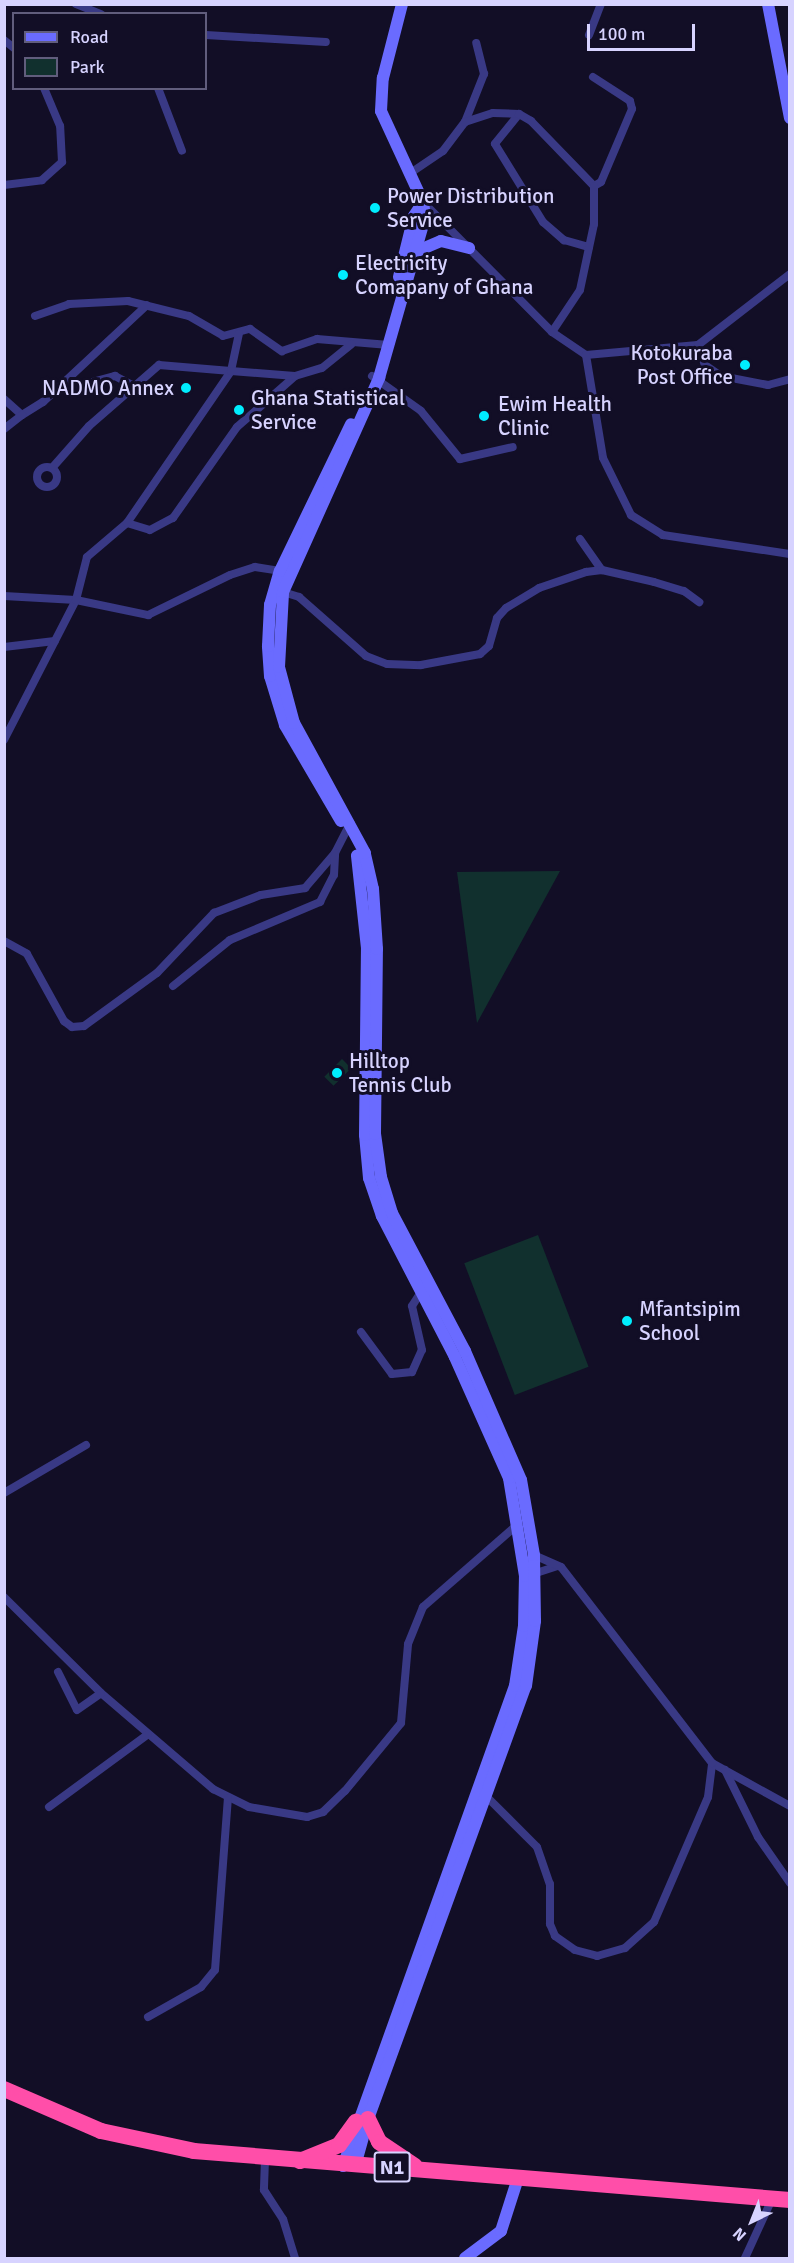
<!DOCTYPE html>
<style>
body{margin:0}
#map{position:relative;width:794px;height:2263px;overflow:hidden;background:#120e26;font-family:Signika,sans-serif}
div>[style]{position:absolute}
.green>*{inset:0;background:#11302e;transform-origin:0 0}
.street>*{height:8px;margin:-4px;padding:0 4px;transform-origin:4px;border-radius:4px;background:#393985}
.street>.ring{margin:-4px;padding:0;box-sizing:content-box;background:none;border:8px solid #393985;border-radius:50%}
.secondary>*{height:12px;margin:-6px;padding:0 6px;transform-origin:6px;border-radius:6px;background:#6a6bff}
.highway>*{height:16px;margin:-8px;padding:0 8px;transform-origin:8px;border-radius:8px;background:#ff4ea9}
.dots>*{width:16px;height:16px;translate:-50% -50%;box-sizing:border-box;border:3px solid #120e26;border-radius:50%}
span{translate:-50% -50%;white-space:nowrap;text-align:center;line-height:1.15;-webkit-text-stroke:6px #120e26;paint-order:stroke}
.shield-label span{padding:2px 4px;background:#120e26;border:2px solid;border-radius:4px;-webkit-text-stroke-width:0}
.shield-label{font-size:20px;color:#d7d3ff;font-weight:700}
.poi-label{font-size:21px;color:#d7d3ff}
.left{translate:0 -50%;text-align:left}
.right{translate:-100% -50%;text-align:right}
.frame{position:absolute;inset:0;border:6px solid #d7d3ff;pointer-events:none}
.legend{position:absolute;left:12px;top:12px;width:195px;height:78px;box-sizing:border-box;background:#120e26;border:2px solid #615d7d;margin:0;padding:8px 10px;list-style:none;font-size:18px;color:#d7d3ff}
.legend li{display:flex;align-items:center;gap:12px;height:30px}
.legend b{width:30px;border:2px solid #615d7d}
.north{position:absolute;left:722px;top:2191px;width:60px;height:60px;-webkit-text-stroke:4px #120e26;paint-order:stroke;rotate:223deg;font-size:16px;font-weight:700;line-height:24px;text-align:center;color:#d7d3ff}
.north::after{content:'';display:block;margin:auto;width:21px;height:27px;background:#d7d3ff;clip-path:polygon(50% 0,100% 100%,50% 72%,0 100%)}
.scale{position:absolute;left:587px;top:24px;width:108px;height:27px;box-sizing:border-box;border:3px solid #d7d3ff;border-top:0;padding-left:8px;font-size:18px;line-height:21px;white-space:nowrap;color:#d7d3ff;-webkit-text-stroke:4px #120e26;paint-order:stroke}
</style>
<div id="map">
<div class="green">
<i style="clip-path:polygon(560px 871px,477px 1023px,457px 872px)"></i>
<i style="left:342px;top:1059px;width:13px;height:25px;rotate:45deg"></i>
<i style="left:538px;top:1235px;width:141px;height:79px;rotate:69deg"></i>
</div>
<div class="street">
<i style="left:76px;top:4px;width:27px;rotate:22deg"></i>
<i style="left:206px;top:35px;width:120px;rotate:3.3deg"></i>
<i style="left:589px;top:35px;width:33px;rotate:-69deg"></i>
<i style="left:4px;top:40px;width:13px;rotate:39deg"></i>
<i style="left:593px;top:77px;width:44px;rotate:33deg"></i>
<i style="left:630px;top:101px;width:8px;rotate:76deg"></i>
<i style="left:632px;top:109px;width:79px;rotate:113deg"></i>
<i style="left:601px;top:182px;width:8px;rotate:150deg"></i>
<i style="left:158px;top:88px;width:67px;rotate:69.1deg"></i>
<i style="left:519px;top:114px;width:38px;rotate:129deg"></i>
<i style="left:495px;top:144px;width:92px;rotate:58.4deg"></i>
<i style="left:543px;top:222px;width:28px;rotate:41deg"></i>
<i style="left:564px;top:240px;width:26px;rotate:16deg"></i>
<i style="left:465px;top:122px;width:52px;rotate:-68.4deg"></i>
<i style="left:484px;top:74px;width:32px;rotate:-104deg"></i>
<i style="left:409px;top:174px;width:41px;rotate:-34.1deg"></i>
<i style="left:443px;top:151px;width:36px;rotate:-53deg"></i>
<i style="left:465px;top:122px;width:29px;rotate:-18deg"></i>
<i style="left:493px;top:113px;width:26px;rotate:2deg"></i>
<i style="left:519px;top:114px;width:14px;rotate:30deg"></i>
<i style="left:531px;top:121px;width:91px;rotate:45.9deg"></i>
<i style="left:4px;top:185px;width:38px;rotate:-7deg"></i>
<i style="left:42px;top:180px;width:27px;rotate:-42deg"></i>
<i style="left:62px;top:162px;width:36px;rotate:-93deg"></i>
<i style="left:60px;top:126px;width:41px;rotate:-112.8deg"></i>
<i style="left:423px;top:202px;width:183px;rotate:45.2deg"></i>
<i style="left:552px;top:332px;width:41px;rotate:34.1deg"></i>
<i style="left:586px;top:355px;width:112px;rotate:-5.1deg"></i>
<i style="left:698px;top:345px;width:21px;rotate:71deg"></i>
<i style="left:705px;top:365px;width:19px;rotate:35deg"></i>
<i style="left:721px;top:376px;width:48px;rotate:10.8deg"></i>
<i style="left:768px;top:385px;width:23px;rotate:-15deg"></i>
<i style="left:35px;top:316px;width:36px;rotate:-19deg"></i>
<i style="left:69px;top:304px;width:59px;rotate:-2.9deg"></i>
<i style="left:128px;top:301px;width:63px;rotate:13.8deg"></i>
<i style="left:189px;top:316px;width:39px;rotate:30deg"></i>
<i style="left:223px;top:336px;width:28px;rotate:-15deg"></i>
<i style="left:250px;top:329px;width:39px;rotate:35deg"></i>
<i style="left:282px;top:351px;width:37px;rotate:-19deg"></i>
<i style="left:317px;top:339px;width:72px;rotate:4.8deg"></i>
<i style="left:552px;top:332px;width:50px;rotate:-56.3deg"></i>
<i style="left:580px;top:290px;width:67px;rotate:-78deg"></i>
<i style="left:594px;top:224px;width:38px;rotate:-90deg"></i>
<i style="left:698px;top:345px;width:116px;rotate:-37.7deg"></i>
<i style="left:586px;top:355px;width:104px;rotate:80.6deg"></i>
<i style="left:603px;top:458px;width:64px;rotate:63.8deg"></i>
<i style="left:631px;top:515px;width:38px;rotate:32deg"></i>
<i style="left:663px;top:535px;width:128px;rotate:8.5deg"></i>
<i style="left:372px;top:376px;width:60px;rotate:35.5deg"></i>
<i style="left:421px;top:411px;width:62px;rotate:50.9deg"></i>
<i style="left:460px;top:459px;width:54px;rotate:-12.8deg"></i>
<i style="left:62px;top:390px;width:55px;rotate:-14.8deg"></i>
<i style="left:115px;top:376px;width:21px;rotate:28deg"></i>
<i style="left:4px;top:399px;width:24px;rotate:42deg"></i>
<i style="left:22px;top:415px;width:25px;rotate:-32deg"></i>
<i style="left:43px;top:402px;width:142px;rotate:-43deg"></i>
<i style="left:4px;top:429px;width:23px;rotate:-38deg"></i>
<i class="ring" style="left:37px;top:467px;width:12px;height:12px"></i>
<i style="left:52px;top:468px;width:56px;rotate:-48.6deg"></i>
<i style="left:89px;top:426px;width:93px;rotate:-41.1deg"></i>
<i style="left:159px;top:365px;width:72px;rotate:4.8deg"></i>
<i style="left:231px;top:371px;width:38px;rotate:-78deg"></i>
<i style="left:127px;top:523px;width:24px;rotate:17deg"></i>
<i style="left:150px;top:530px;width:26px;rotate:-28deg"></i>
<i style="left:173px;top:518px;width:111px;rotate:-54.9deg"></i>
<i style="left:237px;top:427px;width:77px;rotate:-41.3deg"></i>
<i style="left:580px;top:539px;width:38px;rotate:55deg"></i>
<i style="left:283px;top:592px;width:17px;rotate:17deg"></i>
<i style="left:299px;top:597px;width:89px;rotate:41.4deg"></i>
<i style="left:366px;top:656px;width:22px;rotate:21deg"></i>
<i style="left:387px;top:664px;width:34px;rotate:2deg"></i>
<i style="left:421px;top:665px;width:60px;rotate:-10.6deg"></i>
<i style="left:480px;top:654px;width:12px;rotate:-42deg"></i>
<i style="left:489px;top:646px;width:29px;rotate:-74deg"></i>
<i style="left:497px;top:618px;width:13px;rotate:-48deg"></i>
<i style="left:506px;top:608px;width:39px;rotate:-31deg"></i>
<i style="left:539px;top:588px;width:50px;rotate:-18.8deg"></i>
<i style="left:586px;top:572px;width:16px;rotate:-7deg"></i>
<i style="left:602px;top:570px;width:53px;rotate:13deg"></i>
<i style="left:654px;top:582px;width:31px;rotate:17deg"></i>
<i style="left:684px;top:591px;width:19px;rotate:36deg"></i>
<i style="left:4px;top:596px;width:72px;rotate:3.2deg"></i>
<i style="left:76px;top:600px;width:74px;rotate:11.8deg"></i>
<i style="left:148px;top:615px;width:91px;rotate:-26deg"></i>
<i style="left:230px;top:575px;width:26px;rotate:-18deg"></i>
<i style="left:255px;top:567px;width:25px;rotate:9deg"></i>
<i style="left:4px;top:647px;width:51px;rotate:-6.7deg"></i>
<i style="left:4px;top:740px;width:157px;rotate:-62.8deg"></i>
<i style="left:76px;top:600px;width:44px;rotate:-75.7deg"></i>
<i style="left:87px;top:557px;width:52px;rotate:-40.4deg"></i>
<i style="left:127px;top:523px;width:184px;rotate:-55.6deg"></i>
<i style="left:231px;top:371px;width:64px;rotate:4.5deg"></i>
<i style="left:295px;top:376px;width:28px;rotate:-17deg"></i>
<i style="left:322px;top:368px;width:38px;rotate:-39deg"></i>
<i style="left:4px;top:941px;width:26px;rotate:29deg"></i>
<i style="left:27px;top:954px;width:77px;rotate:61.1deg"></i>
<i style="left:64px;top:1021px;width:10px;rotate:37deg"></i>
<i style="left:72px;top:1027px;width:12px;rotate:-5deg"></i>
<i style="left:84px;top:1026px;width:90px;rotate:-36deg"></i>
<i style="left:157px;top:973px;width:83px;rotate:-46.5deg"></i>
<i style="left:214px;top:913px;width:50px;rotate:-21deg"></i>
<i style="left:261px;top:895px;width:45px;rotate:-9deg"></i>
<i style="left:305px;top:888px;width:46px;rotate:-49.4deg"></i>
<i style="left:335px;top:853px;width:34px;rotate:-63deg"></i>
<i style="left:173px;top:986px;width:73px;rotate:-38.9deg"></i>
<i style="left:230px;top:940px;width:98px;rotate:-22.9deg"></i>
<i style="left:320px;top:902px;width:30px;rotate:-63deg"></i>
<i style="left:334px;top:875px;width:22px;rotate:-87deg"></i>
<i style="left:361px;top:1332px;width:52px;rotate:53.6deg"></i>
<i style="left:392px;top:1374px;width:20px;rotate:-6deg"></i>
<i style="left:412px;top:1372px;width:24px;rotate:-66deg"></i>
<i style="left:422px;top:1350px;width:45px;rotate:-102.8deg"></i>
<i style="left:412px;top:1306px;width:17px;rotate:-57deg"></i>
<i style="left:4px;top:1493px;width:95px;rotate:-30.3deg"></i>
<i style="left:530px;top:1575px;width:29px;rotate:-18deg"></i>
<i style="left:4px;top:1597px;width:136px;rotate:44.7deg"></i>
<i style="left:101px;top:1693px;width:148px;rotate:40.6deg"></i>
<i style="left:213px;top:1789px;width:40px;rotate:26.6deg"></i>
<i style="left:249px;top:1807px;width:59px;rotate:9.8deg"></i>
<i style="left:307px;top:1817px;width:17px;rotate:-17deg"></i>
<i style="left:323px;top:1812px;width:30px;rotate:-44deg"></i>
<i style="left:345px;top:1791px;width:88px;rotate:-50.5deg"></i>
<i style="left:401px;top:1723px;width:79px;rotate:-84.9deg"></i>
<i style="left:408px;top:1644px;width:40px;rotate:-68deg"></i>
<i style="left:423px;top:1607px;width:126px;rotate:-41.1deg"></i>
<i style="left:58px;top:1672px;width:42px;rotate:63.4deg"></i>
<i style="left:77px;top:1710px;width:29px;rotate:-35deg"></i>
<i style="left:712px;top:1763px;width:89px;rotate:28.9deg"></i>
<i style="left:725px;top:1770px;width:75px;rotate:63.8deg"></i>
<i style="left:758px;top:1837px;width:56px;rotate:55.2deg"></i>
<i style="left:483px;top:1793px;width:76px;rotate:45deg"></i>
<i style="left:537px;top:1847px;width:39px;rotate:71deg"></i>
<i style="left:550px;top:1884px;width:40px;rotate:90deg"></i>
<i style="left:550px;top:1924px;width:13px;rotate:67deg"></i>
<i style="left:555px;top:1936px;width:24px;rotate:35deg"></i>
<i style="left:575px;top:1950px;width:23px;rotate:15deg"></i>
<i style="left:597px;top:1956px;width:29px;rotate:-16deg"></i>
<i style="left:625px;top:1948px;width:39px;rotate:-42deg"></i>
<i style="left:654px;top:1922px;width:136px;rotate:-66.6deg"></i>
<i style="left:708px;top:1797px;width:34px;rotate:-83deg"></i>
<i style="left:712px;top:1763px;width:247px;rotate:-127.6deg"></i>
<i style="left:561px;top:1567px;width:30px;rotate:-156deg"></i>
<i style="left:49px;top:1807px;width:122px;rotate:-36.3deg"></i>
<i style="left:148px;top:2017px;width:61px;rotate:-29.5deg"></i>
<i style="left:201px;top:1987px;width:22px;rotate:-51deg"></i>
<i style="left:215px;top:1970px;width:172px;rotate:-85.7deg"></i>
<i style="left:265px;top:2159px;width:31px;rotate:92deg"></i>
<i style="left:264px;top:2190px;width:35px;rotate:57deg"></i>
<i style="left:283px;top:2219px;width:41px;rotate:72.9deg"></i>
<i style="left:745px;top:2258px;width:65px;rotate:-65.4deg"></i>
</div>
<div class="secondary">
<i style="left:768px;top:4px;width:116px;rotate:79.1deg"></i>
<i style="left:415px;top:252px;width:28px;rotate:-23deg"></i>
<i style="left:441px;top:241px;width:29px;rotate:14deg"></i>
<i style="left:399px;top:277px;width:63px;rotate:-76.2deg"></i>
<i style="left:414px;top:216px;width:17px;rotate:-57deg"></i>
<i style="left:341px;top:821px;width:111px;rotate:-120.3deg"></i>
<i style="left:285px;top:725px;width:51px;rotate:-107deg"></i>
<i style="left:270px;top:676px;width:30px;rotate:-94deg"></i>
<i style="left:268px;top:646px;width:41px;rotate:-87.2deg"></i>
<i style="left:270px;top:605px;width:35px;rotate:-74deg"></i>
<i style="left:280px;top:571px;width:163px;rotate:-64.2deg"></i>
<i style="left:343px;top:2166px;width:510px;rotate:-70.29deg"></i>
<i style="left:515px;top:1686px;width:61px;rotate:-81.5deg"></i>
<i style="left:524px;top:1626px;width:50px;rotate:-88.9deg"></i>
<i style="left:525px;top:1576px;width:99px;rotate:-99.3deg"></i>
<i style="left:509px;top:1478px;width:133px;rotate:-114.1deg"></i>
<i style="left:455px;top:1357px;width:159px;rotate:-117.4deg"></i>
<i style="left:382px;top:1216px;width:40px;rotate:-108.9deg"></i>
<i style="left:369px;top:1178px;width:43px;rotate:-95.3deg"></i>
<i style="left:365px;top:1135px;width:187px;rotate:-89.4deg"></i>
<i style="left:367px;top:948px;width:93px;rotate:-96.2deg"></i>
<i style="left:355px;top:2166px;width:49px;rotate:-74.5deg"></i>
<i style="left:368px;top:2119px;width:461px;rotate:-70deg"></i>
<i style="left:526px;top:1686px;width:66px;rotate:-82.1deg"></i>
<i style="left:535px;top:1621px;width:66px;rotate:-90.9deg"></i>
<i style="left:534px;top:1555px;width:76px;rotate:-99.8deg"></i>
<i style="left:521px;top:1480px;width:141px;rotate:-113.5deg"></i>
<i style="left:465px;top:1351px;width:156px;rotate:-117.9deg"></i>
<i style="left:392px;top:1213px;width:38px;rotate:-107deg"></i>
<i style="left:381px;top:1177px;width:43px;rotate:-97.9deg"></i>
<i style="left:375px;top:1134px;width:185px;rotate:-89.4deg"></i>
<i style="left:377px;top:949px;width:60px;rotate:-93.8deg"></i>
<i style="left:373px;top:889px;width:37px;rotate:-103deg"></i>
<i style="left:365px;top:853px;width:148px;rotate:-118.6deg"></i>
<i style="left:294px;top:723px;width:58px;rotate:-105deg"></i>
<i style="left:279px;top:667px;width:75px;rotate:-86.9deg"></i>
<i style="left:283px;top:592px;width:235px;rotate:-65.8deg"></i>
<i style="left:379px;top:378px;width:166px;rotate:-74deg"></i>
<i style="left:425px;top:218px;width:16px;rotate:-97deg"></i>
<i style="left:423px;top:202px;width:100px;rotate:-114.8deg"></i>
<i style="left:381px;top:111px;width:33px;rotate:-87deg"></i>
<i style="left:383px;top:78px;width:76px;rotate:-75.6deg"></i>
<i style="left:465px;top:2258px;width:45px;rotate:-36.9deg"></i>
<i style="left:501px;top:2231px;width:56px;rotate:-72.2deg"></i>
</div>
<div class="highway">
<i style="left:4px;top:2089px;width:106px;rotate:23.4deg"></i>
<i style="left:101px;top:2131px;width:95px;rotate:12.1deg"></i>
<i style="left:194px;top:2151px;width:598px;rotate:4.7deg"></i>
<i style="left:368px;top:2119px;width:25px;rotate:64deg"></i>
<i style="left:379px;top:2142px;width:43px;rotate:33.7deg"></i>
<i style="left:300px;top:2161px;width:42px;rotate:-22.3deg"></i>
<i style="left:339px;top:2145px;width:29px;rotate:-54deg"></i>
</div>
<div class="dots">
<i style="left:375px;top:208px;background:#00edfe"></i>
<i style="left:343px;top:275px;background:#00edfe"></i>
<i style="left:745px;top:365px;background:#00edfe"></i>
<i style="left:186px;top:388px;background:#00edfe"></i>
<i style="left:239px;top:410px;background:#00edfe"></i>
<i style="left:484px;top:416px;background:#00edfe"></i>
<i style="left:337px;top:1073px;background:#00edfe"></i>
<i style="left:627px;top:1321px;background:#00edfe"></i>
</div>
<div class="shield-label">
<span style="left:392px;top:2167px">N1</span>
</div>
<div class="poi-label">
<span class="left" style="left:387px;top:208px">Power Distribution<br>Service</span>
<span class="left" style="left:355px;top:275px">Electricity<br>Comapany of Ghana</span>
<span class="right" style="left:733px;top:365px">Kotokuraba<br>Post Office</span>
<span class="right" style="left:174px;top:388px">NADMO Annex</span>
<span class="left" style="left:251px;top:410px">Ghana Statistical<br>Service</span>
<span class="left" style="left:498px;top:416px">Ewim Health<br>Clinic</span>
<span class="left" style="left:349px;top:1073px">Hilltop<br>Tennis Club</span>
<span class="left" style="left:639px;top:1321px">Mfantsipim<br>School</span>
</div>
<div class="frame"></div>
<ul class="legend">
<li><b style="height:8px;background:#6a6bff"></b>Road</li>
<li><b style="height:16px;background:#11302e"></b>Park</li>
</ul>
<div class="north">N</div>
<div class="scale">100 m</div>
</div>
